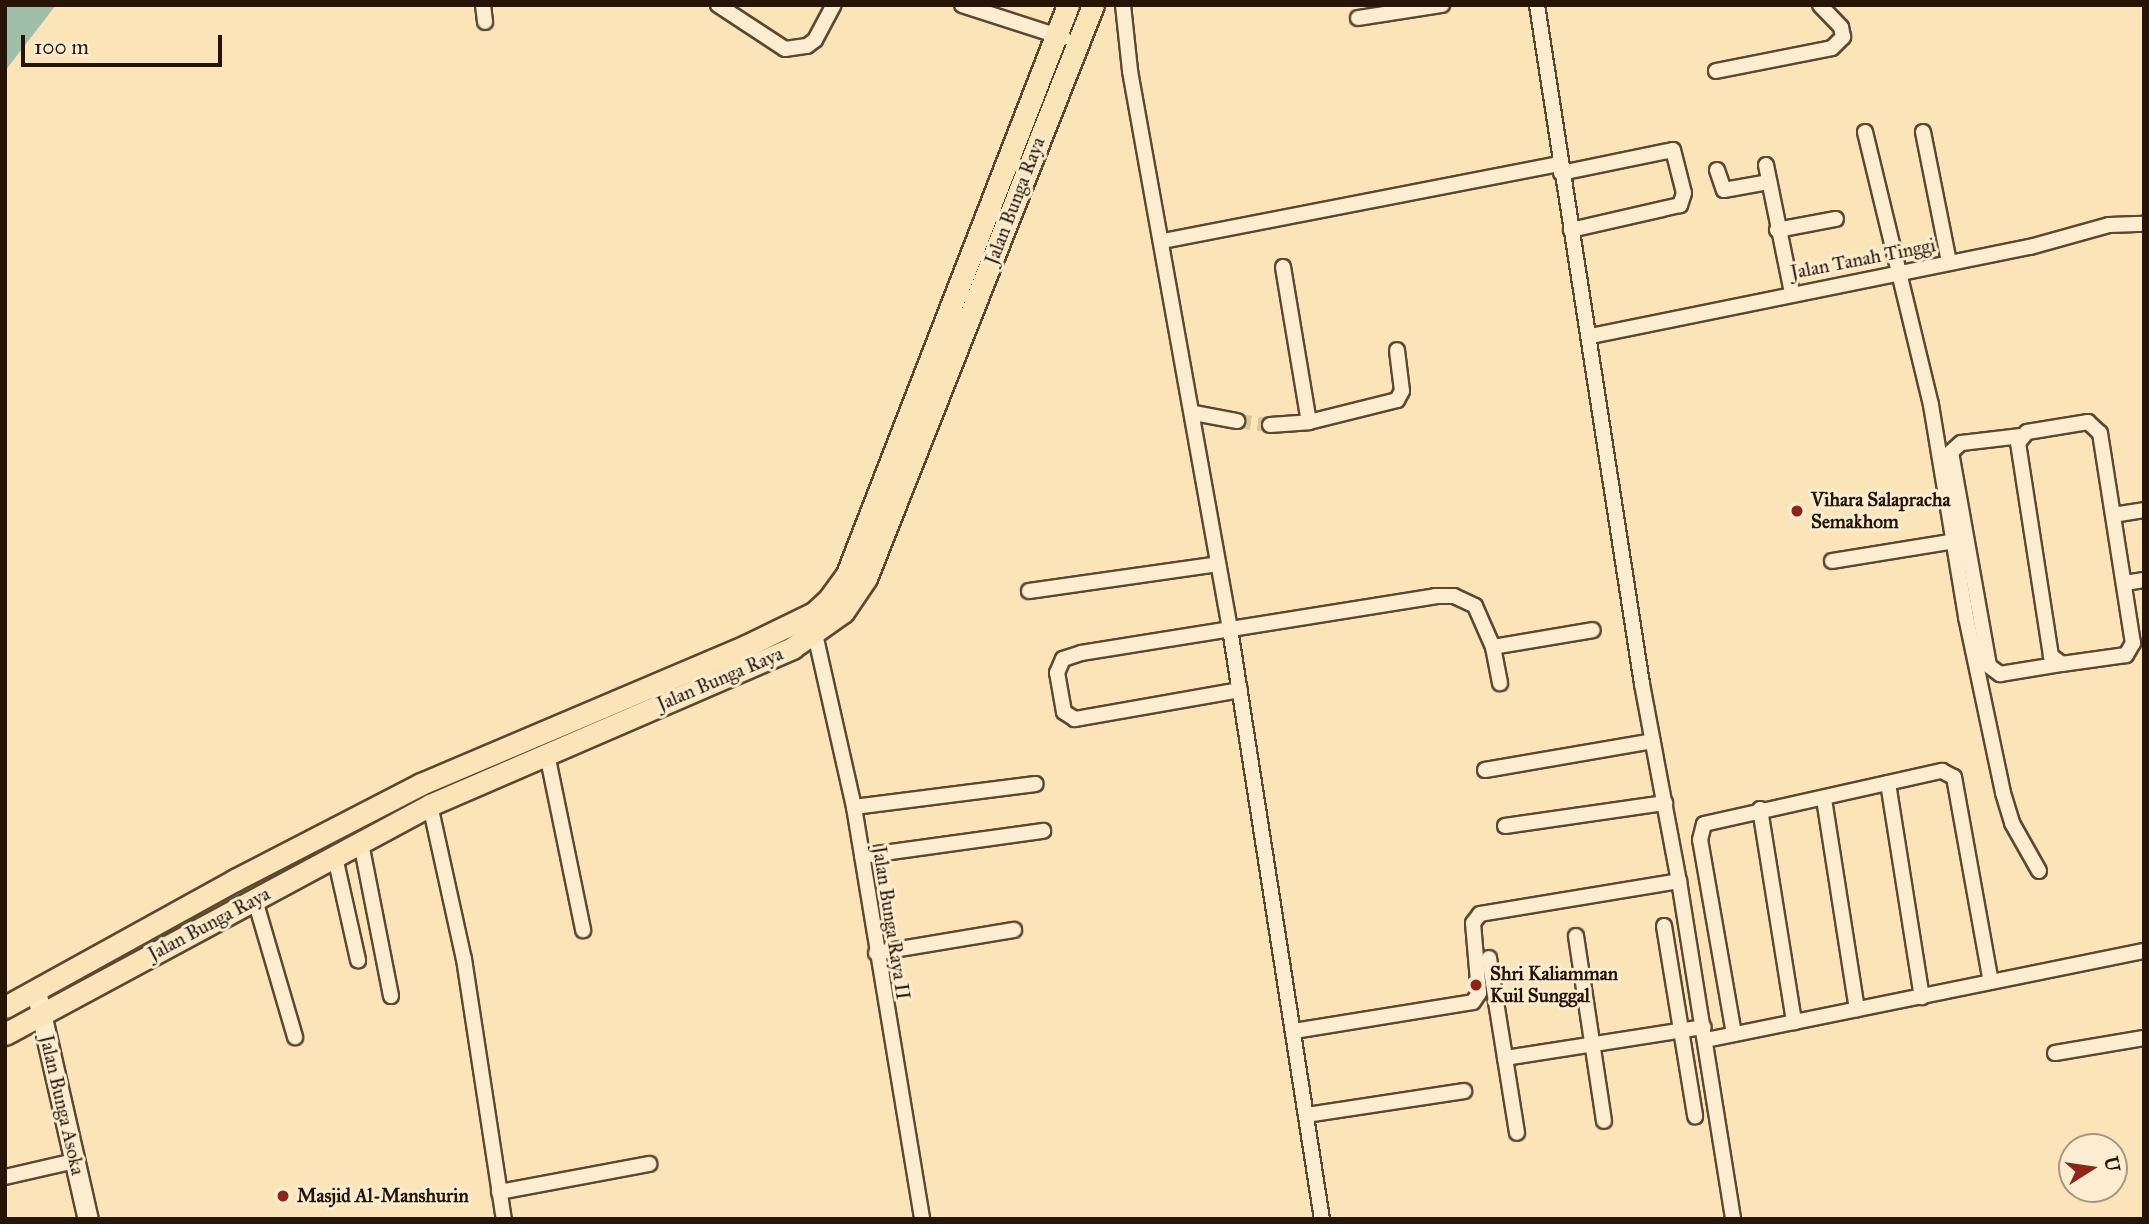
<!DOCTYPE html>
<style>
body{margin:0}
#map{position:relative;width:2149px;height:1224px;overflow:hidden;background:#fbe4b8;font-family:"IM FELL Great Primer",serif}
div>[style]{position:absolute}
.water>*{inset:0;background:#9fbfab}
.street-tunnel>*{height:14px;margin-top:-7px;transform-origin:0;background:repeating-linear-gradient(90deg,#dbc59d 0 14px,transparent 0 21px)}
.roads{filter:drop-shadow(2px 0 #5c4832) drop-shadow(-2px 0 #5c4832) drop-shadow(0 2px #5c4832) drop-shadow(0 -2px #5c4832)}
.street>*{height:14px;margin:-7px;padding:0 7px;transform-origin:7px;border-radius:7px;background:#fcedd1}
.secondary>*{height:19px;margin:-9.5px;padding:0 9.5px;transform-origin:9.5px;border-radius:9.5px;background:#fcedd1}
.primary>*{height:21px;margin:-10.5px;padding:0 10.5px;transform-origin:10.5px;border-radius:10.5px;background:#fbe4b8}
.dots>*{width:19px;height:19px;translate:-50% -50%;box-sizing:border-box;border:4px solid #fcedd1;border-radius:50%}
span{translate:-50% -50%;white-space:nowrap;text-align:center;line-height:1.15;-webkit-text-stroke:6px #fcedd1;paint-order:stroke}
.street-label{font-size:19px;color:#271406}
.poi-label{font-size:19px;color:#271406;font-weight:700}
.left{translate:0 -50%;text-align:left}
.frame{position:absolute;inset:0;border:7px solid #271406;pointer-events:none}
.north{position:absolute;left:2058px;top:1133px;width:70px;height:70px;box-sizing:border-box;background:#fcedd1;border:2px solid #a79680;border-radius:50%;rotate:78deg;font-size:19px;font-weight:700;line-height:28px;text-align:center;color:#271406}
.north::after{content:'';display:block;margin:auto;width:24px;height:32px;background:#8f2418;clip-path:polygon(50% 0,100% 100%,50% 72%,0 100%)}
.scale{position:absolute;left:21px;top:35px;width:201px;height:32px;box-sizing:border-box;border:4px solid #271406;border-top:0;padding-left:9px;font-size:21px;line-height:24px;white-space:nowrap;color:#271406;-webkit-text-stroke:5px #fcedd1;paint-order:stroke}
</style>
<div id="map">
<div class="water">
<i style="clip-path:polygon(5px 5px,56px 5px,5px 71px)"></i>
</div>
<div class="street-tunnel">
<i style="left:1237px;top:421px;width:33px;rotate:7deg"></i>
</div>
<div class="roads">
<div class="street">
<i style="left:483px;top:5px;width:17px;rotate:83deg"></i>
<i style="left:718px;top:5px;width:80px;rotate:33.3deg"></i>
<i style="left:785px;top:49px;width:22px;rotate:-8deg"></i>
<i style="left:807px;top:46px;width:10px;rotate:-37deg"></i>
<i style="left:815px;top:40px;width:40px;rotate:-62deg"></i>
<i style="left:962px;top:5px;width:107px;rotate:17.9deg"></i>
<i style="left:1123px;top:5px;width:66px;rotate:83.9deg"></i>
<i style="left:1130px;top:71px;width:567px;rotate:79.84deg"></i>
<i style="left:1230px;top:629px;width:597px;rotate:81.14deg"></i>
<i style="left:1537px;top:5px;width:687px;rotate:81.21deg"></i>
<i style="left:1642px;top:684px;width:200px;rotate:79.4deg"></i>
<i style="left:1679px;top:881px;width:342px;rotate:80.9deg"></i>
<i style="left:1358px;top:18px;width:85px;rotate:-8.8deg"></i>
<i style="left:1716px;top:71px;width:118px;rotate:-11.2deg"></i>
<i style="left:1832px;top:48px;width:16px;rotate:-45deg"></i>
<i style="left:1843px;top:37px;width:10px;rotate:-101deg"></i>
<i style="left:1841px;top:27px;width:30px;rotate:-134deg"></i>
<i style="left:1865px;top:132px;width:281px;rotate:76.4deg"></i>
<i style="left:1931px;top:405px;width:215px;rotate:80.6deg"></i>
<i style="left:1966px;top:617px;width:180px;rotate:78.1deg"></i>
<i style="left:2003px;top:793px;width:31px;rotate:73deg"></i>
<i style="left:2012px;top:823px;width:55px;rotate:60.6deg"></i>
<i style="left:1923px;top:132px;width:133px;rotate:78.7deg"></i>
<i style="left:1766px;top:165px;width:131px;rotate:78.5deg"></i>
<i style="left:1717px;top:170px;width:21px;rotate:71deg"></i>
<i style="left:1724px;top:190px;width:46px;rotate:-10.1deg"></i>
<i style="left:1561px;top:173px;width:114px;rotate:-11.6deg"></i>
<i style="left:1673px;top:150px;width:44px;rotate:75.7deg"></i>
<i style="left:1684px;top:193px;width:13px;rotate:108deg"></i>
<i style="left:1680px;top:205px;width:112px;rotate:167.1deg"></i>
<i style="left:1777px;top:230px;width:60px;rotate:-10.6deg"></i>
<i style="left:1163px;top:241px;width:404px;rotate:-11deg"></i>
<i style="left:1283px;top:267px;width:157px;rotate:80.5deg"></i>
<i style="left:1591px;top:336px;width:448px;rotate:-11.5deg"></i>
<i style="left:2030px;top:247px;width:82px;rotate:-15.6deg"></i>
<i style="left:2109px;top:225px;width:35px;rotate:-2deg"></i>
<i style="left:1194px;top:413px;width:44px;rotate:10.5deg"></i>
<i style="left:2088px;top:422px;width:16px;rotate:43deg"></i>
<i style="left:2100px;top:433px;width:213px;rotate:81.1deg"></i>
<i style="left:2133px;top:643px;width:14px;rotate:120deg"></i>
<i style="left:2126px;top:655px;width:65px;rotate:172deg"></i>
<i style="left:2062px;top:664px;width:14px;rotate:-144deg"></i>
<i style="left:2051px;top:656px;width:216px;rotate:-98.8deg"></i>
<i style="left:2018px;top:443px;width:14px;rotate:-51deg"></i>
<i style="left:2027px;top:432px;width:62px;rotate:-9.3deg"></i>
<i style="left:1270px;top:425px;width:39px;rotate:-4deg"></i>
<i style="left:1309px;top:422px;width:91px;rotate:-14deg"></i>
<i style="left:1397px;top:400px;width:10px;rotate:-61deg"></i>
<i style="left:1402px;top:391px;width:41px;rotate:-97deg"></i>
<i style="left:2021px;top:436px;width:60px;rotate:173.3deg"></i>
<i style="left:1961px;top:443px;width:13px;rotate:138deg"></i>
<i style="left:1951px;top:452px;width:217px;rotate:79.9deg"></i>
<i style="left:1989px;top:666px;width:14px;rotate:36deg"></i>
<i style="left:2000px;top:674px;width:63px;rotate:-9.2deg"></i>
<i style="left:2113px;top:515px;width:31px;rotate:-9deg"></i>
<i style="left:1832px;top:561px;width:125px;rotate:-9.2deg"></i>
<i style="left:2125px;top:583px;width:19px;rotate:-9deg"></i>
<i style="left:1029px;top:591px;width:191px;rotate:-8.1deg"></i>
<i style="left:815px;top:634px;width:177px;rotate:77.3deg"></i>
<i style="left:854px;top:807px;width:418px;rotate:80.6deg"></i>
<i style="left:1493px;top:647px;width:101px;rotate:-9.6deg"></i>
<i style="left:1240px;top:690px;width:168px;rotate:170deg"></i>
<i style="left:1075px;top:719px;width:13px;rotate:-148deg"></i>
<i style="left:1064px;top:712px;width:40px;rotate:-100deg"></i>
<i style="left:1057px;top:673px;width:15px;rotate:-67deg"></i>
<i style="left:1063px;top:659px;width:19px;rotate:-18deg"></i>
<i style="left:1081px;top:653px;width:359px;rotate:-9.1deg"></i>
<i style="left:1435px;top:596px;width:19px"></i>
<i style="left:1454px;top:596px;width:23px;rotate:25deg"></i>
<i style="left:1475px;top:606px;width:45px;rotate:66.3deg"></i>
<i style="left:1493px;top:647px;width:37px;rotate:79deg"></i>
<i style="left:547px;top:754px;width:180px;rotate:78.4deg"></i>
<i style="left:1485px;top:770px;width:170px;rotate:-9.8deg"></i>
<i style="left:1888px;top:783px;width:217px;rotate:81deg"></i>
<i style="left:1824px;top:799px;width:213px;rotate:81.1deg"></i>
<i style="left:430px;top:805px;width:158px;rotate:77.6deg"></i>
<i style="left:464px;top:959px;width:263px;rotate:81.3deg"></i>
<i style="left:854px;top:807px;width:183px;rotate:-7.2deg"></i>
<i style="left:1760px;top:809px;width:216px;rotate:80.9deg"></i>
<i style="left:1505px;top:826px;width:162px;rotate:-8.2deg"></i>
<i style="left:361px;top:843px;width:156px;rotate:78.9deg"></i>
<i style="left:862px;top:856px;width:183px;rotate:-7.9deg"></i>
<i style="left:335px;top:857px;width:106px;rotate:77.4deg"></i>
<i style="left:255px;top:900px;width:143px;rotate:73.7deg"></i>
<i style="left:1664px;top:926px;width:193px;rotate:80.7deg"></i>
<i style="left:1576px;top:936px;width:187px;rotate:81.4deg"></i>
<i style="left:876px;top:953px;width:140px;rotate:-9.5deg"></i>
<i style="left:1489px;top:958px;width:177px;rotate:80.9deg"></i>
<i style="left:1294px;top:1031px;width:181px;rotate:-9.2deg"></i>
<i style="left:1473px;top:1002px;width:11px;rotate:-56deg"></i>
<i style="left:1479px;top:993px;width:70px;rotate:-94.9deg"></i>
<i style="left:1473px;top:923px;width:11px;rotate:-52deg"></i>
<i style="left:1480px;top:914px;width:202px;rotate:-9.4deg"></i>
<i style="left:1734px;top:1034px;width:197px;rotate:-99.9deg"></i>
<i style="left:1700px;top:840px;width:16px;rotate:-76deg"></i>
<i style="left:1704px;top:824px;width:244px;rotate:-12.6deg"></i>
<i style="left:1942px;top:771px;width:13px;rotate:27deg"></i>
<i style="left:1954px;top:777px;width:208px;rotate:79.8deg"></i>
<i style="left:1706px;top:1040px;width:447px;rotate:-11.5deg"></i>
<i style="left:2055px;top:1053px;width:90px;rotate:-9.6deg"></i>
<i style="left:1505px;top:1058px;width:201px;rotate:-8.9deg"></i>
<i style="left:1306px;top:1115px;width:160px;rotate:-8.6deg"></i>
<i style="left:5px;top:1177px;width:72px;rotate:-12.9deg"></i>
<i style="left:499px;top:1192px;width:153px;rotate:-10.6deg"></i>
</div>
<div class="secondary">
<i style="left:36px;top:991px;width:234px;rotate:77.2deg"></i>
</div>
<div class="primary">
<i style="left:5px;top:1007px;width:263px;rotate:-28.9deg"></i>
<i style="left:235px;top:880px;width:209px;rotate:-27.3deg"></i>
<i style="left:421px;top:784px;width:353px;rotate:-23deg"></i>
<i style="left:746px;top:646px;width:76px;rotate:-25.9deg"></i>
<i style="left:814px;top:613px;width:21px;rotate:-43deg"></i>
<i style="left:829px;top:599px;width:31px;rotate:-54deg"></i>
<i style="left:847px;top:574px;width:610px;rotate:-68.77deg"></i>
<i style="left:5px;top:1034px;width:483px;rotate:-28.3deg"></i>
<i style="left:430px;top:805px;width:395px;rotate:-23.4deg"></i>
<i style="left:792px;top:648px;width:62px;rotate:-35.2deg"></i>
<i style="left:843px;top:612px;width:41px;rotate:-55.9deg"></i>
<i style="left:866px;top:578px;width:616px;rotate:-68.39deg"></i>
</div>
</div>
<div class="dots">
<i style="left:1797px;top:511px;background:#8f2418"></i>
<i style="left:1476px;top:985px;background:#8f2418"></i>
<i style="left:283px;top:1196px;background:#8f2418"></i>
</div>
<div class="street-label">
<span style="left:1015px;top:201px;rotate:-69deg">Jalan Bunga Raya</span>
<span style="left:1863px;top:259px;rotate:-11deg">Jalan Tanah Tinggi</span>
<span style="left:720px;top:679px;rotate:-23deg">Jalan Bunga Raya</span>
<span style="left:891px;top:923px;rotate:81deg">Jalan Bunga Raya II</span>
<span style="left:209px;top:924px;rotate:-28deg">Jalan Bunga Raya</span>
<span style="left:62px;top:1105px;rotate:77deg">Jalan Bunga Asoka</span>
</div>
<div class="poi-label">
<span class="left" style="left:1811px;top:511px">Vihara Salapracha<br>Semakhom</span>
<span class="left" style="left:1490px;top:985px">Shri Kaliamman<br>Kuil Sunggal</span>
<span class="left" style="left:297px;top:1196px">Masjid Al-Manshurin</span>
</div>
<div class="frame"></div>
<div class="north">U</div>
<div class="scale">100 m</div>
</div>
